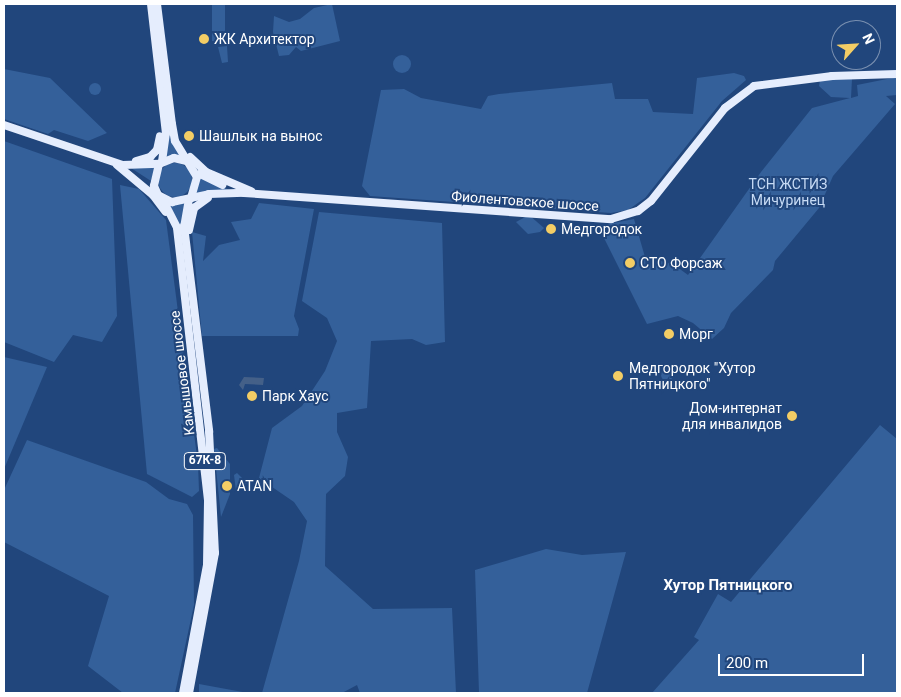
<!DOCTYPE html>
<meta charset="utf-8">
<style>
body{margin:0}
#map{position:relative;width:901px;height:697px;overflow:hidden;background:#21467c;font-family:Roboto,sans-serif}
div>[style]{position:absolute}
.green>*{inset:0;background:#34609a;transform-origin:0 0}
.round{border-radius:50%}
.water>*{inset:0;background:#446088}
.major>*{height:8px;margin:-4px;padding:0 4px;transform-origin:4px;border-radius:4px;background:#e5edfd}
.dots>*{width:14px;height:14px;translate:-50% -50%;box-sizing:border-box;border:2px solid #21467c;border-radius:50%}
span{translate:-50% -50%;white-space:nowrap;text-align:center;line-height:1.15;-webkit-text-stroke:4px #21467c;paint-order:stroke}
.shield-label span{padding:1px 4px;background:#21467c;border:1px solid;border-radius:4px;-webkit-text-stroke-width:0}
.shield-label{font-size:12px;color:#fff;font-weight:700}
.poi-label{font-size:14px;color:#fff}
.left{translate:0 -50%;text-align:left}
.right{translate:-100% -50%;text-align:right}
.park-label{font-size:14px;color:#c7dbf5}
.street-label{font-size:14px;color:#fff}
.neighbourhood-label{font-size:15px;color:#fff;font-weight:700}
.frame{position:absolute;inset:0;border:5px solid #fff;pointer-events:none}
.north{position:absolute;left:831px;top:20px;width:50px;height:50px;box-sizing:border-box;background:#21467c;border:1px solid #7a90b0;border-radius:50%;rotate:64deg;font-size:14px;font-weight:700;line-height:20px;text-align:center;color:#fff}
.north::after{content:'';display:block;margin:auto;width:18px;height:22px;background:#f3cd65;clip-path:polygon(50% 0,100% 100%,50% 72%,0 100%)}
.scale{position:absolute;left:718px;top:654px;width:146px;height:22px;box-sizing:border-box;border:2px solid #fff;border-top:0;padding-left:6px;font-size:15px;line-height:18px;white-space:nowrap;color:#fff;-webkit-text-stroke:4px #21467c;paint-order:stroke}
</style>
<div id="map">
<div class="green">
<i style="left:212px;top:4px;width:13px;height:37px"></i>
<i style="clip-path:polygon(332px 4px,340px 41px,301px 51px,296px 47px,289px 55px,279px 56px,273px 32px,274px 16px,289px 22px,300px 19px,314px 8px)"></i>
<i style="clip-path:polygon(227px 46px,228px 62px,222px 63px,218px 47px)"></i>
<i class="round" style="left:393px;top:55px;width:18px;height:18px"></i>
<i style="clip-path:polygon(4px 69px,50px 78px,107px 133px,88px 141px,54px 130px,48px 134px,4px 119px)"></i>
<i style="clip-path:polygon(734px 73px,744px 76px,746px 80px,722px 101px,645px 198px,628px 210px,611px 213px,370px 196px,362px 186px,381px 90px,404px 89px,421px 98px,481px 109px,488px 96px,499px 94px,612px 83px,615px 99px,648px 99px,653px 112px,693px 114px,697px 78px)"></i>
<i style="clip-path:polygon(897px 77px,897px 95px,886px 96px,895px 104px,833px 176px,819px 208px,775px 261px,773px 270px,731px 313px,724px 328px,712px 339px,693px 323px,678px 316px,647px 324px,598px 226px,634px 219px,645px 257px,673px 264px,688px 275px,761px 172px,812px 108px,850px 98px,831px 97px,819px 86px,820px 80px,852px 79px,851px 98px,858px 96px,857px 85px)"></i>
<i class="round" style="left:89px;top:83px;width:12px;height:12px"></i>
<i style="clip-path:polygon(170px 132px,180px 156px,165px 158px)"></i>
<i style="clip-path:polygon(4px 141px,112px 179px,117px 316px,102px 342px,73px 335px,54px 362px,4px 342px)"></i>
<i class="round" style="left:158px;top:163px;width:34px;height:34px"></i>
<i style="clip-path:polygon(155px 166px,151px 181px,131px 168px)"></i>
<i style="clip-path:polygon(200px 177px,208px 181px,232px 191px,195px 195px)"></i>
<i style="clip-path:polygon(120px 185px,139px 189px,166px 220px,198px 464px,199px 491px,192px 497px,147px 474px)"></i>
<i style="clip-path:polygon(185px 203px,180px 233px,170px 204px)"></i>
<i style="clip-path:polygon(259px 203px,314px 209px,294px 316px,299px 329px,298px 336px,202px 336px,192px 232px,206px 236px,203px 261px,219px 245px,240px 240px,231px 222px,251px 219px)"></i>
<i style="clip-path:polygon(319px 212px,442px 223px,445px 342px,426px 345px,412px 339px,371px 341px,367px 408px,337px 413px,337px 432px,348px 457px,345px 476px,326px 494px,325px 566px,373px 609px,452px 608px,456px 693px,360px 693px,357px 685px,342px 693px,262px 693px,299px 561px,307px 521px,294px 502px,259px 478px,272px 428px,302px 406px,325px 371px,337px 341px,327px 318px,302px 301px)"></i>
<i style="clip-path:polygon(529px 215px,544px 228px,540px 232px,528px 234px,516px 222px)"></i>
<i style="clip-path:polygon(4px 357px,47px 367px,4px 469px)"></i>
<i class="round" style="left:661px;top:369px;width:12px;height:12px"></i>
<i style="clip-path:polygon(880px 425px,897px 439px,897px 693px,652px 693px,699px 640px,694px 637px,718px 594px,731px 602px)"></i>
<i style="clip-path:polygon(27px 440px,146px 482px,169px 499px,187px 504px,193px 515px,194px 605px,175px 693px,123px 693px,88px 666px,109px 596px,4px 542px,4px 490px)"></i>
<i style="clip-path:polygon(217px 448px,230px 464px,230px 494px,221px 517px,214px 449px)"></i>
<i style="clip-path:polygon(237px 473px,247px 483px,236px 491px,234px 475px)"></i>
<i style="clip-path:polygon(546px 549px,582px 555px,626px 552px,587px 693px,479px 693px,475px 570px)"></i>
<i style="clip-path:polygon(199px 684px,248px 693px,199px 693px)"></i>
</div>
<div class="water">
<i style="clip-path:polygon(244px 377px,264px 378px,263px 385px,245px 384px,243px 390px,239px 385px)"></i>
</div>
<div class="major">
<i style="left:151px;top:4px;width:130px;rotate:83.4deg"></i>
<i style="left:166px;top:133px;width:29px;rotate:98deg"></i>
<i style="left:157px;top:4px;width:121px;rotate:82.9deg"></i>
<i style="left:172px;top:124px;width:17px;rotate:80deg"></i>
<i style="left:175px;top:141px;width:42px;rotate:58.6deg"></i>
<i style="left:197px;top:177px;width:22px;rotate:106deg"></i>
<i style="left:4px;top:125px;width:126px;rotate:18.6deg"></i>
<i style="left:123px;top:165px;width:36px;rotate:-2deg"></i>
<i style="left:159px;top:164px;width:16px;rotate:-22deg"></i>
<i style="left:174px;top:158px;width:12px;rotate:14deg"></i>
<i style="left:190px;top:157px;width:22px;rotate:43deg"></i>
<i style="left:206px;top:172px;width:49px;rotate:22.9deg"></i>
<i style="left:136px;top:161px;width:15px;rotate:-16deg"></i>
<i style="left:150px;top:157px;width:10px;rotate:-45deg"></i>
<i style="left:157px;top:150px;width:14px;rotate:-78deg"></i>
<i style="left:159px;top:164px;width:23px;rotate:103deg"></i>
<i style="left:154px;top:186px;width:10px;rotate:66deg"></i>
<i style="left:158px;top:195px;width:16px;rotate:27deg"></i>
<i style="left:172px;top:202px;width:38px;rotate:-12deg"></i>
<i style="left:209px;top:194px;width:35px;rotate:-2deg"></i>
<i style="left:244px;top:193px;width:368px;rotate:4.1deg"></i>
<i style="left:611px;top:219px;width:28px;rotate:-17deg"></i>
<i style="left:638px;top:211px;width:16px;rotate:-38deg"></i>
<i style="left:651px;top:201px;width:119px;rotate:-51.5deg"></i>
<i style="left:725px;top:108px;width:36px;rotate:-37deg"></i>
<i style="left:754px;top:86px;width:79px;rotate:-7.3deg"></i>
<i style="left:832px;top:76px;width:65px;rotate:-1.8deg"></i>
<i style="left:117px;top:165px;width:47px;rotate:39.8deg"></i>
<i style="left:153px;top:195px;width:21px;rotate:53deg"></i>
<i style="left:200px;top:174px;width:25px;rotate:26deg"></i>
<i style="left:189px;top:199px;width:27px;rotate:100deg"></i>
<i style="left:184px;top:226px;width:207px;rotate:83deg"></i>
<i style="left:209px;top:431px;width:122px;rotate:87.2deg"></i>
<i style="left:215px;top:553px;width:142px;rotate:100.5deg"></i>
<i style="left:163px;top:200px;width:31px;rotate:63deg"></i>
<i style="left:177px;top:228px;width:276px;rotate:83.5deg"></i>
<i style="left:208px;top:502px;width:63px;rotate:90.9deg"></i>
<i style="left:207px;top:565px;width:130px;rotate:100.6deg"></i>
<i style="left:189px;top:230px;width:23px;rotate:-77deg"></i>
<i style="left:194px;top:208px;width:17px;rotate:-36deg"></i>
</div>
<div class="dots">
<i style="left:204px;top:39px;background:#f3cd65"></i>
<i style="left:189px;top:136px;background:#f3cd65"></i>
<i style="left:551px;top:229px;background:#f3cd65"></i>
<i style="left:630px;top:263px;background:#f3cd65"></i>
<i style="left:669px;top:334px;background:#f3cd65"></i>
<i style="left:618px;top:376px;background:#f3cd65"></i>
<i style="left:252px;top:396px;background:#f3cd65"></i>
<i style="left:792px;top:416px;background:#f3cd65"></i>
<i style="left:227px;top:486px;background:#f3cd65"></i>
</div>
<div class="shield-label">
<span style="left:205px;top:461px">67К-8</span>
</div>
<div class="poi-label">
<span class="left" style="left:214px;top:39px">ЖК Архитектор</span>
<span class="left" style="left:199px;top:136px">Шашлык на вынос</span>
<span class="left" style="left:561px;top:229px">Медгородок</span>
<span class="left" style="left:640px;top:263px">СТО Форсаж</span>
<span class="left" style="left:679px;top:334px">Морг</span>
<span class="left" style="left:629px;top:376px">Медгородок "Хутор<br>Пятницкого"</span>
<span class="left" style="left:262px;top:396px">Парк Хаус</span>
<span class="right" style="left:782px;top:416px">Дом-интернат<br>для инвалидов</span>
<span class="left" style="left:237px;top:486px">ATAN</span>
</div>
<div class="park-label">
<span style="left:788px;top:192px">ТСН ЖСТИЗ<br>Мичуринец</span>
</div>
<div class="street-label">
<span style="left:525px;top:201px;rotate:4deg">Фиолентовское шоссе</span>
<span style="left:182px;top:373px;rotate:-97deg">Камышовое шоссе</span>
</div>
<div class="neighbourhood-label">
<span style="left:728px;top:586px">Хутор Пятницкого</span>
</div>
<div class="frame"></div>
<div class="north">N</div>
<div class="scale">200 m</div>
</div>
